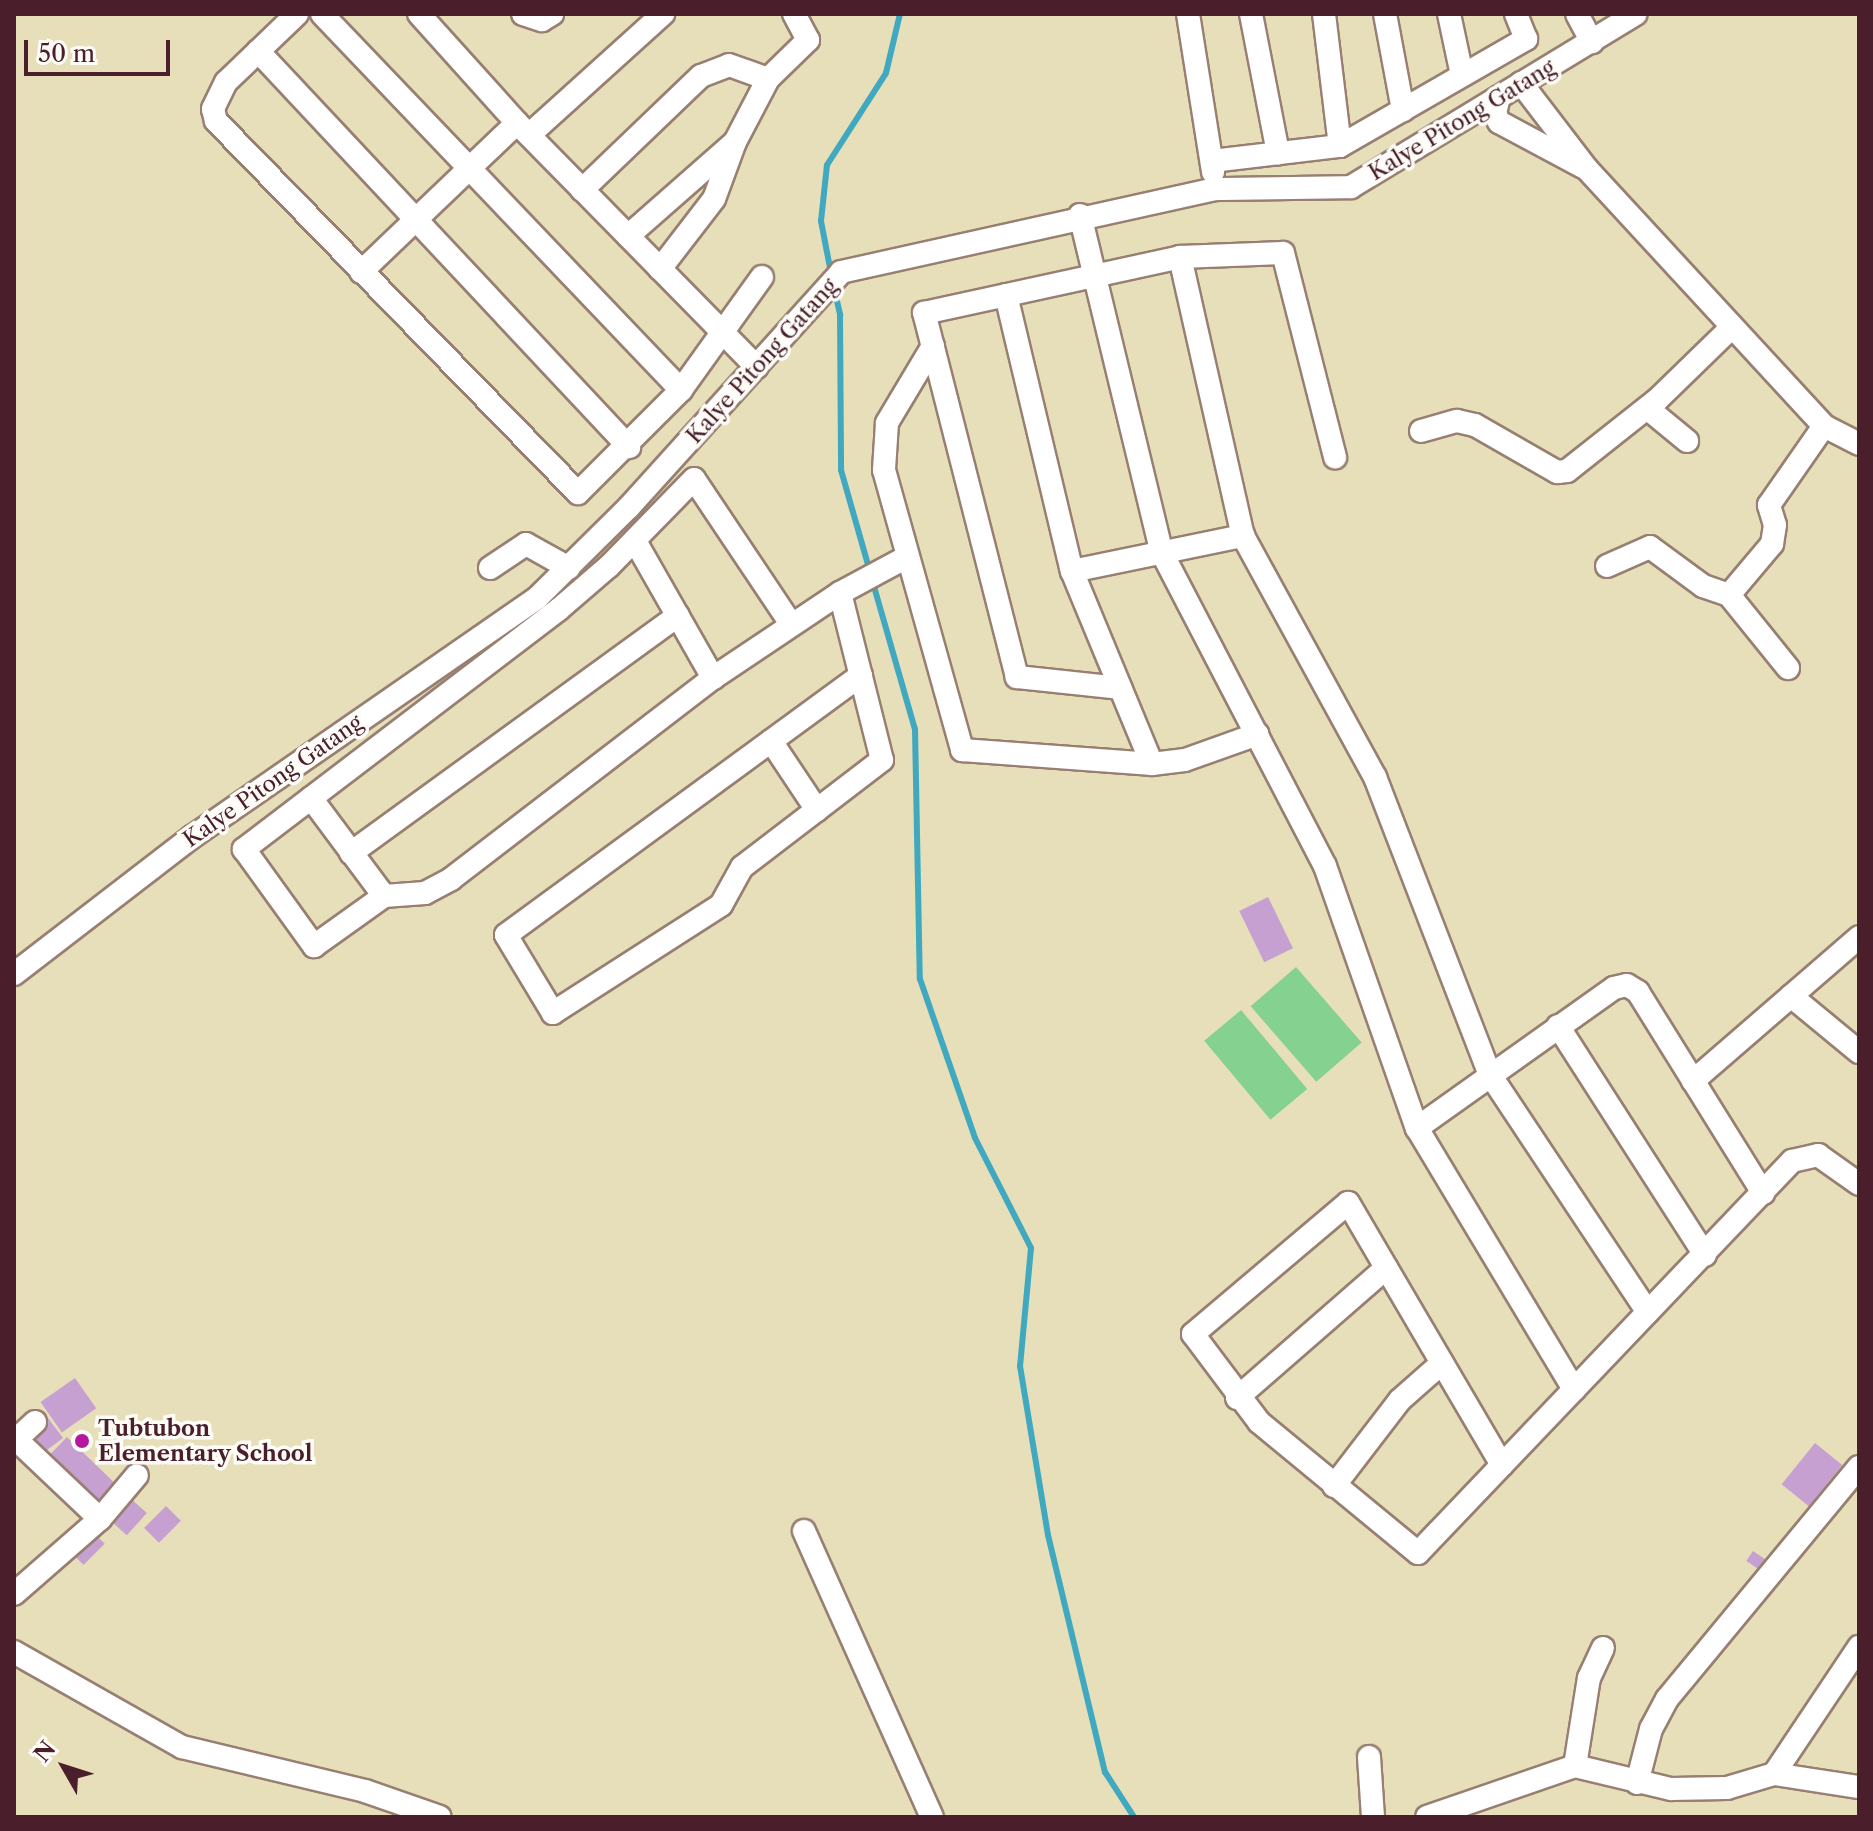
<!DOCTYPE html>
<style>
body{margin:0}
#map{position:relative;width:1873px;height:1831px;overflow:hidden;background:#e7dfba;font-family:"Libre Caslon Text",serif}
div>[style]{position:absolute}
.green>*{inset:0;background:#84d190;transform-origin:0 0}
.stream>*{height:6px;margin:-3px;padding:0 3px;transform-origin:3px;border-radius:3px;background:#40a9c0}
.building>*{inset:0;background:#c7a0d2;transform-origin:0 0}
.roads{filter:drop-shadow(2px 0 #987f72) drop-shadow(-2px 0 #987f72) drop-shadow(0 2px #987f72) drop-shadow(0 -2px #987f72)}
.minor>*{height:22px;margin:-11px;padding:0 11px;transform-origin:11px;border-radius:11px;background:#fff}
.dots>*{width:22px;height:22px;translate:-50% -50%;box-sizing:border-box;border:4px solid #fdfcf7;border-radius:50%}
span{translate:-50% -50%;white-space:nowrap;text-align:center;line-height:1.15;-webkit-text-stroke:7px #fdfcf7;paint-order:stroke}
.street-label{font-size:22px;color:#4a1f2b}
.poi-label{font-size:22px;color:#4a1f2b;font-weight:700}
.left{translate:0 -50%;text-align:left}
.frame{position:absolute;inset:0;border:16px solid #4a1f2b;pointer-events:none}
.north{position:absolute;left:24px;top:1727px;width:80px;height:80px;-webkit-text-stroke:6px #fdfcf7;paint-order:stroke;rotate:309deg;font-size:22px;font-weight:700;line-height:32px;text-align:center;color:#4a1f2b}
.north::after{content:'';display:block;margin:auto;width:28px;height:36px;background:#4a1f2b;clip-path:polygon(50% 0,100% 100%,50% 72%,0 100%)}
.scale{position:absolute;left:24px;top:40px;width:146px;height:36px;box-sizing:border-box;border:4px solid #4a1f2b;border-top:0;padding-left:10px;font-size:24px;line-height:28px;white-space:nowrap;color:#4a1f2b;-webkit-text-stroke:6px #fdfcf7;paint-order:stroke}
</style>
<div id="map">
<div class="green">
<i style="left:1296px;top:967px;width:100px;height:60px;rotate:49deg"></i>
<i style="left:1241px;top:1010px;width:103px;height:48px;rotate:50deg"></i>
</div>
<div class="stream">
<i style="left:831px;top:273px;width:53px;rotate:-100.9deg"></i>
<i style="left:821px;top:221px;width:56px;rotate:-83.9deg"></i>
<i style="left:827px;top:165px;width:109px;rotate:-57.3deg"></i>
<i style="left:886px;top:73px;width:61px;rotate:-76.7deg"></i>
<i style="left:834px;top:288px;width:28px;rotate:77deg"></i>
<i style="left:840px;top:315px;width:155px;rotate:89.6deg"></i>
<i style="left:841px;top:470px;width:106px;rotate:74.1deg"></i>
<i style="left:873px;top:583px;width:152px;rotate:74deg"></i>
<i style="left:915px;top:729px;width:250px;rotate:88.9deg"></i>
<i style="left:920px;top:979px;width:168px;rotate:70.9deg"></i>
<i style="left:975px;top:1138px;width:123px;rotate:63deg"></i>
<i style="left:1031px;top:1248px;width:119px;rotate:95.3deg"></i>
<i style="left:1020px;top:1366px;width:171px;rotate:80.6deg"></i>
<i style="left:1048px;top:1535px;width:244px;rotate:76.5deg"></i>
<i style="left:1105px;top:1772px;width:54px;rotate:57.2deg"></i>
</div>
<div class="building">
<i style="left:1268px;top:897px;width:57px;height:32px;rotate:64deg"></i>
<i style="left:75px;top:1378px;width:37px;height:42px;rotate:55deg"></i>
<i style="left:48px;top:1418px;width:25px;height:33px;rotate:53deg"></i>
<i style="left:67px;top:1437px;width:71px;height:29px;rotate:44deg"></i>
<i style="left:1815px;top:1443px;width:35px;height:53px;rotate:39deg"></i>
<i style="left:129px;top:1497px;width:24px;height:30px;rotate:42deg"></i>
<i style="left:166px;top:1506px;width:21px;height:31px;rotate:45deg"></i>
<i style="left:92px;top:1531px;width:18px;height:30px;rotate:45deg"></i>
<i style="left:1753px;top:1551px;width:22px;height:12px;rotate:34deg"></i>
</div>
<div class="roads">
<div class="minor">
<i style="left:297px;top:14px;width:98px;rotate:136.2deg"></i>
<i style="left:226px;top:82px;width:30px;rotate:116deg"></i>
<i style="left:213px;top:109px;width:12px;rotate:76deg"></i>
<i style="left:216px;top:121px;width:519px;rotate:45.78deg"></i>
<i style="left:578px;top:493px;width:146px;rotate:-45deg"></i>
<i style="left:681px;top:390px;width:139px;rotate:-54.4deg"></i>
<i style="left:322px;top:14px;width:520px;rotate:46.32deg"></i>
<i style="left:419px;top:14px;width:147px;rotate:48deg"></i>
<i style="left:517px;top:123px;width:342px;rotate:45.5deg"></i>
<i style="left:523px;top:14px;width:20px;rotate:18deg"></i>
<i style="left:542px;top:20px;width:12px;rotate:-31deg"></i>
<i style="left:1188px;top:14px;width:160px;rotate:81deg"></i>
<i style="left:1251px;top:14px;width:142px;rotate:79deg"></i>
<i style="left:1324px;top:14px;width:133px;rotate:83.1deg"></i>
<i style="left:1385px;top:14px;width:98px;rotate:79.4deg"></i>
<i style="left:1449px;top:14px;width:62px;rotate:78deg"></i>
<i style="left:1577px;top:14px;width:32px;rotate:62deg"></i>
<i style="left:258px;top:51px;width:543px;rotate:46.87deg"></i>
<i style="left:1521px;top:83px;width:108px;rotate:52.5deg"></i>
<i style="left:1587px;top:169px;width:350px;rotate:47.3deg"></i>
<i style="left:1499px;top:97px;width:16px;rotate:104deg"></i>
<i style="left:1495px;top:113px;width:10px;rotate:66deg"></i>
<i style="left:1499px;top:122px;width:95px;rotate:28.2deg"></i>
<i style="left:529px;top:135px;width:181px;rotate:-42.1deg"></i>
<i style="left:1212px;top:161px;width:129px;rotate:-6.7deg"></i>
<i style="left:1340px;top:146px;width:215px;rotate:-29.9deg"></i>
<i style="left:1526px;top:39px;width:27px;rotate:-112deg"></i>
<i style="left:582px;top:190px;width:165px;rotate:-43.8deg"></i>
<i style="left:701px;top:76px;width:30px;rotate:-21deg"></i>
<i style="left:729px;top:65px;width:41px;rotate:19.7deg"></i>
<i style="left:1080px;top:215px;width:346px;rotate:76.4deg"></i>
<i style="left:1161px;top:551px;width:355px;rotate:62.5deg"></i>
<i style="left:1325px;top:866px;width:278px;rotate:70.7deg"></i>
<i style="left:1417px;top:1128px;width:305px;rotate:59deg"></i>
<i style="left:628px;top:236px;width:142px;rotate:-41.3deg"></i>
<i style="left:1180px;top:257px;width:286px;rotate:77.3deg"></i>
<i style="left:1243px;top:536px;width:275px;rotate:61.3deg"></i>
<i style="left:1375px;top:777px;width:317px;rotate:68.9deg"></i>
<i style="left:1489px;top:1073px;width:287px;rotate:56.4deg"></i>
<i style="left:660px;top:269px;width:88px;rotate:-52.4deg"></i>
<i style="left:714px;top:199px;width:61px;rotate:-69.8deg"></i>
<i style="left:735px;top:142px;width:71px;rotate:-62.4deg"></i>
<i style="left:768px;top:79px;width:56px;rotate:-44.3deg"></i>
<i style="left:808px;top:40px;width:30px;rotate:-118deg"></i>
<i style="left:361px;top:272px;width:216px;rotate:-43.7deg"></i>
<i style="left:1006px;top:295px;width:284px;rotate:76.6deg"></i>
<i style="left:1072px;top:571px;width:209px;rotate:67.5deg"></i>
<i style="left:933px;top:346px;width:90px;rotate:120.9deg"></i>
<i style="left:887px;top:423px;width:47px;rotate:93.7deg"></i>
<i style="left:884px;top:470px;width:291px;rotate:74.4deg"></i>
<i style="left:962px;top:750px;width:191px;rotate:4.2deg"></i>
<i style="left:1152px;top:764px;width:33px;rotate:-7deg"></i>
<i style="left:1185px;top:760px;width:77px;rotate:-19.6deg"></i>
<i style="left:1647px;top:408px;width:52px;rotate:39.5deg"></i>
<i style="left:1421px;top:431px;width:37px;rotate:-16deg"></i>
<i style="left:1457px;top:421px;width:18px;rotate:13deg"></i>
<i style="left:1475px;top:425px;width:95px;rotate:29.8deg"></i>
<i style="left:1557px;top:472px;width:10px;rotate:-6deg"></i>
<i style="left:1567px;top:471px;width:115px;rotate:-38.3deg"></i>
<i style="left:1657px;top:400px;width:102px;rotate:-44.2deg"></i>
<i style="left:635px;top:541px;width:158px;rotate:60.3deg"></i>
<i style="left:1607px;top:566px;width:47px;rotate:-23.8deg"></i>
<i style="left:1650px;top:547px;width:66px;rotate:36.3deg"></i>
<i style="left:1703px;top:586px;width:28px;rotate:19deg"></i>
<i style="left:1729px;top:595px;width:67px;rotate:-49.9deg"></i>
<i style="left:1772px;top:544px;width:19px;rotate:-81deg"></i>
<i style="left:1775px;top:525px;width:21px;rotate:-107deg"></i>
<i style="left:1769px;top:505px;width:96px;rotate:-55.2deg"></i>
<i style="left:1824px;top:426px;width:39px;rotate:27deg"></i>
<i style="left:490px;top:568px;width:43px;rotate:-33.7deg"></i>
<i style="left:526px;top:544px;width:49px;rotate:29.2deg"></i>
<i style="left:1072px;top:571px;width:175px;rotate:-11.6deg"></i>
<i style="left:840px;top:593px;width:172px;rotate:75.9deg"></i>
<i style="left:882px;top:760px;width:176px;rotate:142.6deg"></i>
<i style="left:742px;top:867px;width:43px;rotate:118.9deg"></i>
<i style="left:721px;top:905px;width:200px;rotate:147.3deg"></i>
<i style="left:553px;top:1013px;width:91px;rotate:-121.1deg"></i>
<i style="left:506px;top:935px;width:440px;rotate:-36.2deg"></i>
<i style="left:1729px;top:595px;width:94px;rotate:51.1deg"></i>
<i style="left:791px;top:624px;width:174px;rotate:-123.8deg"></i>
<i style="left:694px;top:479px;width:122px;rotate:134.3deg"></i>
<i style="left:609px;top:566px;width:67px;rotate:139.2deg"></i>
<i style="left:558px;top:610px;width:395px;rotate:142.7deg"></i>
<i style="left:244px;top:849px;width:120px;rotate:54.2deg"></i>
<i style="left:314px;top:946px;width:86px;rotate:-35.5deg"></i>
<i style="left:384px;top:896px;width:41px;rotate:-4.2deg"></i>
<i style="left:425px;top:893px;width:30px;rotate:-28deg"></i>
<i style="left:451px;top:879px;width:330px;rotate:-37.5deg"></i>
<i style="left:713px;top:678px;width:153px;rotate:-33.8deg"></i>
<i style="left:840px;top:593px;width:74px;rotate:-28.3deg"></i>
<i style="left:1120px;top:688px;width:104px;rotate:-173.9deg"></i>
<i style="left:1017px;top:677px;width:376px;rotate:-104.3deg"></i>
<i style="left:924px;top:313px;width:262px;rotate:-12.3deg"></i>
<i style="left:1180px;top:257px;width:103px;rotate:-2.2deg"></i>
<i style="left:1283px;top:253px;width:211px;rotate:75.7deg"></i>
<i style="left:771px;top:741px;width:83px;rotate:56.3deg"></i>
<i style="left:311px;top:798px;width:122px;rotate:53.3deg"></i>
<i style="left:351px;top:853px;width:404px;rotate:-36deg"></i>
<i style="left:14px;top:974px;width:225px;rotate:-37.6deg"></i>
<i style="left:192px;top:837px;width:420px;rotate:-34.7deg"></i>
<i style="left:537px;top:598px;width:129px;rotate:-44.7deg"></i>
<i style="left:629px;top:507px;width:316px;rotate:-47.9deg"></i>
<i style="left:841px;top:272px;width:384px;rotate:-12.5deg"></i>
<i style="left:1216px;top:189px;width:135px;rotate:-0.8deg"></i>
<i style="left:1351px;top:187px;width:333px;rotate:-31.3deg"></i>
<i style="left:1791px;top:996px;width:88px;rotate:39.5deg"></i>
<i style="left:1558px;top:1026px;width:272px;rotate:57.3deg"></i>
<i style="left:1693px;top:1081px;width:220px;rotate:-40.9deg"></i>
<i style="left:1417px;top:1128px;width:242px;rotate:-35.4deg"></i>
<i style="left:1614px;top:988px;width:13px;rotate:-13deg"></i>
<i style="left:1627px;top:985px;width:13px;rotate:32deg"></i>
<i style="left:1638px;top:992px;width:237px;rotate:58.1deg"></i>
<i style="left:1237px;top:1398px;width:198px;rotate:-41.1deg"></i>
<i style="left:35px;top:1422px;width:22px;rotate:137deg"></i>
<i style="left:19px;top:1437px;width:7px;rotate:74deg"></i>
<i style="left:21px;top:1444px;width:109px;rotate:43.5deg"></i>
<i style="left:1502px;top:1465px;width:304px;rotate:-120.4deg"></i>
<i style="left:1348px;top:1203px;width:203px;rotate:139.8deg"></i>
<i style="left:1193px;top:1334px;width:110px;rotate:53.1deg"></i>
<i style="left:1259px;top:1422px;width:206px;rotate:39.5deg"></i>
<i style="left:1418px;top:1553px;width:542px;rotate:-46.35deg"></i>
<i style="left:1792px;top:1161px;width:27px;rotate:-13deg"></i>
<i style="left:1818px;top:1155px;width:50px;rotate:35.3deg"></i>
<i style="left:1334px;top:1486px;width:108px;rotate:-52.5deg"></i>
<i style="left:1400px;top:1400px;width:56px;rotate:-41.4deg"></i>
<i style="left:804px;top:1531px;width:313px;rotate:65.9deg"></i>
<i style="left:14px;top:1594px;width:114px;rotate:-41.1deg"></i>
<i style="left:100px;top:1519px;width:57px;rotate:-49.9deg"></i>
<i style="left:14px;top:1652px;width:193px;rotate:29.5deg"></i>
<i style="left:182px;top:1747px;width:188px;rotate:13.5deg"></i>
<i style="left:365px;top:1791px;width:79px;rotate:19.1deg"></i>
<i style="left:1369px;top:1757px;width:60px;rotate:86.2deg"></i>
<i style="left:1575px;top:1766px;width:89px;rotate:-81deg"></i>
<i style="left:1589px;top:1678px;width:33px;rotate:-65deg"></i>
<i style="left:1774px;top:1774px;width:153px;rotate:-56.2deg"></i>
<i style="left:1637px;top:1783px;width:56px;rotate:-75.5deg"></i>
<i style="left:1651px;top:1729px;width:34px;rotate:-62deg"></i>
<i style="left:1667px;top:1699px;width:301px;rotate:-50.4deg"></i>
<i style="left:1427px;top:1817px;width:157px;rotate:-19deg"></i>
<i style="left:1575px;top:1766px;width:99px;rotate:13.5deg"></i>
<i style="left:1671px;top:1789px;width:56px;rotate:-1deg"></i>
<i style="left:1727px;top:1788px;width:49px;rotate:-16.6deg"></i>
<i style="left:1774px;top:1774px;width:86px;rotate:8.7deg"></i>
</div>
</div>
<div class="dots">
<i style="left:82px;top:1441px;background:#b5179e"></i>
</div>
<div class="street-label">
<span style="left:1462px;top:120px;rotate:-31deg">Kalye Pitong Gatang</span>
<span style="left:762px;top:361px;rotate:-48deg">Kalye Pitong Gatang</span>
<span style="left:273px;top:781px;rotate:-35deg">Kalye Pitong Gatang</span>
</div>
<div class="poi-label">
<span class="left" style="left:98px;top:1441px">Tubtubon<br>Elementary School</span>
</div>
<div class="frame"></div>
<div class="north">N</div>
<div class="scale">50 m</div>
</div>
